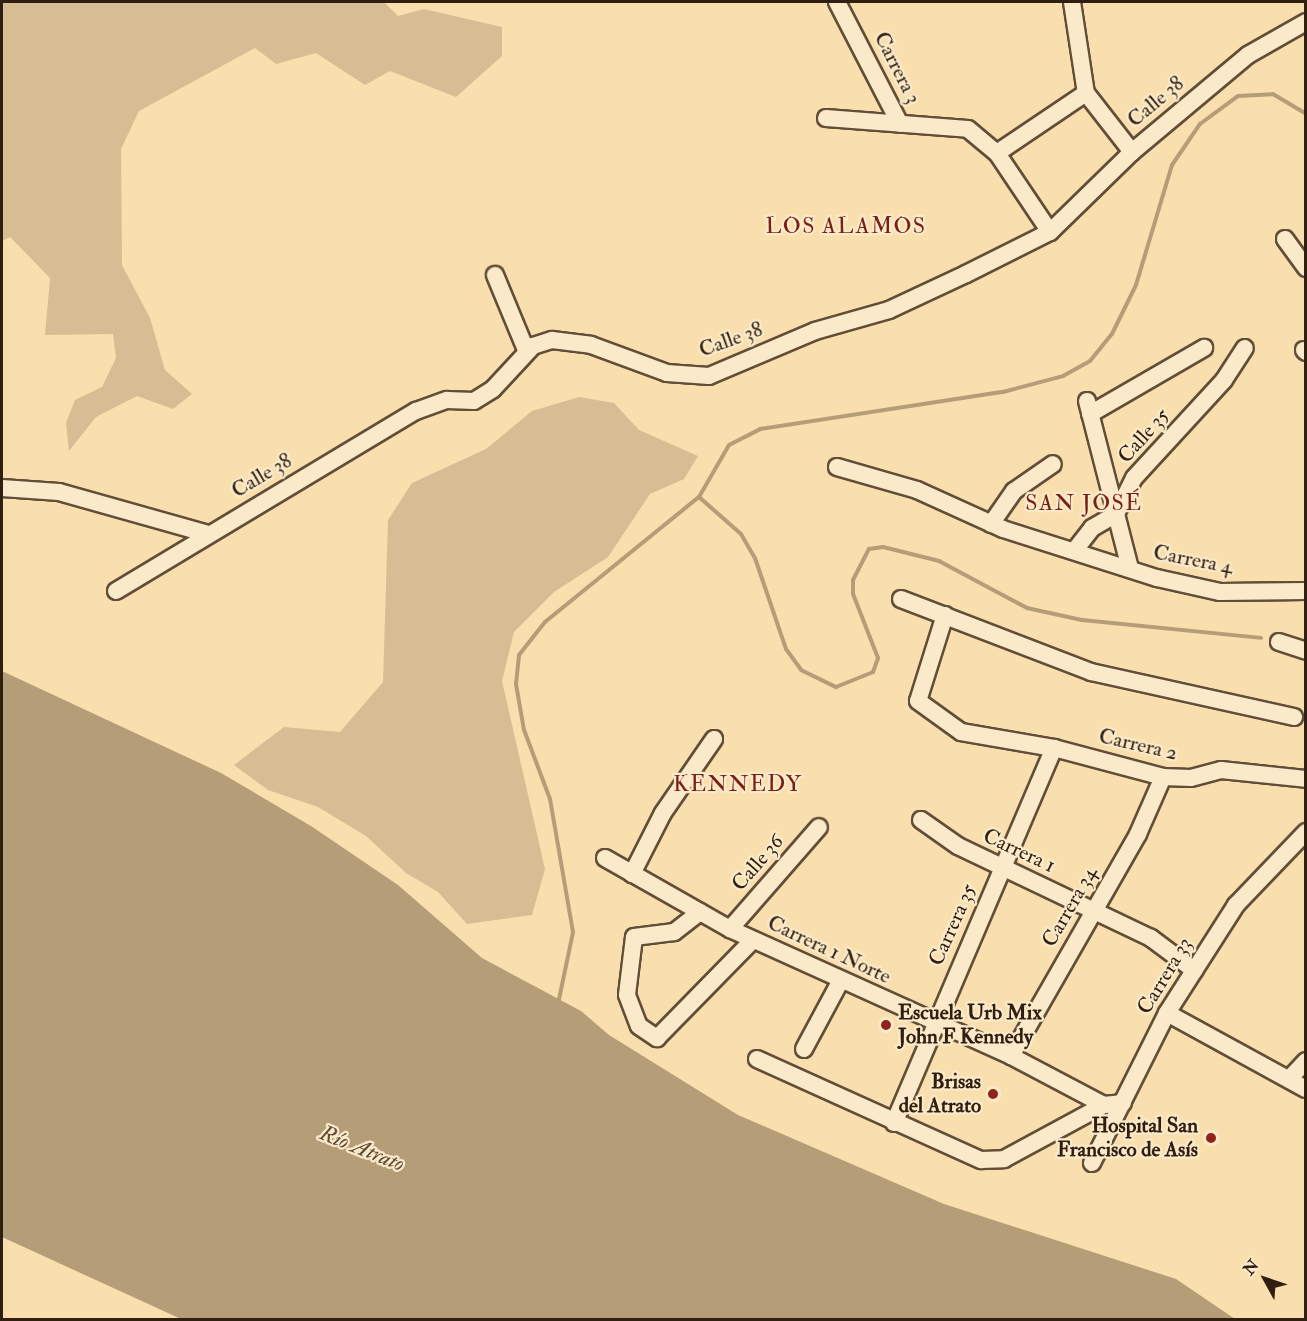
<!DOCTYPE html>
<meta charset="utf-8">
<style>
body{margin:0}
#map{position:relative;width:1307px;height:1321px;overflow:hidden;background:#f9deae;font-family:"IM FELL Double Pica",serif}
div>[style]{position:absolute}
.green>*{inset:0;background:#d7bd93}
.water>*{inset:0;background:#b59d78}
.stream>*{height:4px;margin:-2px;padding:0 2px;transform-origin:2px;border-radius:2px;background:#b59d78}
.roads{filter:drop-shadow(2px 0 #624e38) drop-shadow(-2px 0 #624e38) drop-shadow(0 2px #624e38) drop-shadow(0 -2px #624e38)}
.minor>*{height:16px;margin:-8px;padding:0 8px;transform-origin:8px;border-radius:8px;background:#fbeaca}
.dots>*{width:16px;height:16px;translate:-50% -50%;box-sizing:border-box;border:3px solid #fbeaca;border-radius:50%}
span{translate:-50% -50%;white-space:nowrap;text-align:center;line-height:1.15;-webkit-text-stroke:4.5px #fbeaca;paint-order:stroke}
.street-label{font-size:21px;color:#301e10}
.poi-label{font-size:21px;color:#301e10;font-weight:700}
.left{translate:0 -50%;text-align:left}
.right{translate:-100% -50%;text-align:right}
.neighbourhood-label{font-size:22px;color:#7a1f14;letter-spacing:1.5px}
.water-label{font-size:22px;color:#5f4a34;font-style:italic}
.frame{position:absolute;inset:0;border:3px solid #301e10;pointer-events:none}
.north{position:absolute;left:1235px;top:1249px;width:60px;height:60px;-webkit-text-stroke:4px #fbeaca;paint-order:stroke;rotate:310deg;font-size:16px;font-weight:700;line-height:24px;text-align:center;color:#301e10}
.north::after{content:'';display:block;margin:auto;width:21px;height:27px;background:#301e10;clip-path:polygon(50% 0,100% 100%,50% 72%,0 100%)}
</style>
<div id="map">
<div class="green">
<i style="clip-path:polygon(2px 2px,384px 2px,398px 16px,424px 9px,502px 27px,502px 56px,456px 97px,390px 71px,365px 85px,316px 53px,276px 64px,255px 48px,139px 111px,121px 149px,122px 265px,150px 318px,165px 370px,192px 394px,173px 409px,137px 396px,96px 417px,69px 451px,66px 423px,75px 400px,102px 387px,116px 358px,113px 334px,45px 335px,50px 278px,10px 237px,2px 241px)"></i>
<i style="clip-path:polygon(579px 397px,614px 403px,639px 430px,698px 456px,684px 479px,650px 494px,608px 557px,554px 592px,514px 632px,502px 681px,545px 869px,532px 915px,467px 924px,438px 892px,406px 873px,366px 836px,318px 807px,268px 790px,234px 765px,284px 727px,340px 732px,383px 682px,388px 520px,412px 483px,486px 449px,532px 411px)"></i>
</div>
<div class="water">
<i style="clip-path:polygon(2px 671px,221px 773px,311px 826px,398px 885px,482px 958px,581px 1011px,609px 1035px,738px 1115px,944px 1204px,1176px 1279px,1235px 1319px,181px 1319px,2px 1237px)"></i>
</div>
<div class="stream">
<i style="left:699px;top:497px;width:56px;rotate:41.4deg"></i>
<i style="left:741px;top:534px;width:28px;rotate:60deg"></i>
<i style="left:755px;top:558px;width:96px;rotate:71.2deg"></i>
<i style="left:786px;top:649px;width:26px;rotate:54deg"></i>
<i style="left:801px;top:670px;width:39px;rotate:26deg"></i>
<i style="left:836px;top:687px;width:40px;rotate:-22deg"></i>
<i style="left:873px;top:672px;width:15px;rotate:-70deg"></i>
<i style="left:878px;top:658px;width:69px;rotate:-111.3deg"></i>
<i style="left:853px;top:594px;width:14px;rotate:-90deg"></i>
<i style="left:853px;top:580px;width:35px;rotate:-63deg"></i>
<i style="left:869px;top:549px;width:14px;rotate:-8deg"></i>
<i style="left:883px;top:547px;width:58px;rotate:14deg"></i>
<i style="left:939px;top:561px;width:100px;rotate:28.1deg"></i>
<i style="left:1027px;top:608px;width:56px;rotate:12.3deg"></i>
<i style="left:1082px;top:620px;width:180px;rotate:5.7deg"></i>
<i style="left:558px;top:1004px;width:74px;rotate:-78.2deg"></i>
<i style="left:573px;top:932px;width:135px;rotate:-99.8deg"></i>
<i style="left:550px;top:799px;width:74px;rotate:-110.6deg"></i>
<i style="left:524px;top:730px;width:47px;rotate:-99.9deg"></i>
<i style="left:516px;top:684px;width:29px;rotate:-84deg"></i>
<i style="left:519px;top:655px;width:42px;rotate:-51.8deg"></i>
<i style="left:545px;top:622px;width:198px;rotate:-39.1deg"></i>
<i style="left:699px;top:497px;width:60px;rotate:-60deg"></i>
<i style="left:729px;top:445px;width:35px;rotate:-27deg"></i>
<i style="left:760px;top:429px;width:246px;rotate:-8.7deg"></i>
<i style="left:1003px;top:392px;width:62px;rotate:-14.9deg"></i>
<i style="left:1063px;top:376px;width:31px;rotate:-29deg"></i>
<i style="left:1090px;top:361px;width:35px;rotate:-51deg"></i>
<i style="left:1112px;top:334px;width:55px;rotate:-63.9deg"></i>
<i style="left:1136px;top:285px;width:125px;rotate:-73.3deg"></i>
<i style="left:1172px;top:165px;width:50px;rotate:-55.7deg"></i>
<i style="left:1200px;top:124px;width:47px;rotate:-36.4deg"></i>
<i style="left:1238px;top:96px;width:35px;rotate:-3deg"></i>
<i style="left:1273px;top:94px;width:39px;rotate:31deg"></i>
</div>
<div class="roads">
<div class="minor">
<i style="left:837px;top:2px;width:137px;rotate:62.7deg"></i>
<i style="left:1072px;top:2px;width:92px;rotate:81.3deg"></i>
<i style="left:1086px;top:93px;width:75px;rotate:52.1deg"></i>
<i style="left:826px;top:118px;width:142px;rotate:4.4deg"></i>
<i style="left:968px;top:129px;width:38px;rotate:40deg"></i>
<i style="left:1050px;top:232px;width:95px;rotate:-123.9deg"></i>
<i style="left:997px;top:153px;width:107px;rotate:-34deg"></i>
<i style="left:1285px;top:239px;width:36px;rotate:54deg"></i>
<i style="left:495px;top:275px;width:81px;rotate:67.5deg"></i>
<i style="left:1304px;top:350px;width:3px;rotate:45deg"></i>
<i style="left:1087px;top:401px;width:173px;rotate:75.6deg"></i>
<i style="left:1090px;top:414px;width:132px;rotate:-30.1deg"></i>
<i style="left:837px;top:467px;width:83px;rotate:16deg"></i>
<i style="left:917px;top:490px;width:94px;rotate:24.4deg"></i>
<i style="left:1003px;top:529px;width:162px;rotate:17.7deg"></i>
<i style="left:1157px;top:578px;width:65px;rotate:12.5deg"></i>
<i style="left:1220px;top:592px;width:86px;rotate:-0.7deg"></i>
<i style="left:2px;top:488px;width:57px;rotate:4deg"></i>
<i style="left:59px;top:492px;width:155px;rotate:15.7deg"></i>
<i style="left:991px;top:524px;width:40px;rotate:-55.1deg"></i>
<i style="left:1014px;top:491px;width:47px;rotate:-34.7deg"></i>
<i style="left:1075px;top:550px;width:28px;rotate:-52deg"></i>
<i style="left:1092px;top:528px;width:28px;rotate:-30deg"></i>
<i style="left:1116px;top:514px;width:40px;rotate:-63.4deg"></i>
<i style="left:1134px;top:478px;width:133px;rotate:-47.4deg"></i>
<i style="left:1224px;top:380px;width:38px;rotate:-57deg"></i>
<i style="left:116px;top:591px;width:350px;rotate:-31deg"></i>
<i style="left:416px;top:411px;width:33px;rotate:-20deg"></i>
<i style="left:447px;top:400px;width:27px;rotate:2deg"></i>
<i style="left:474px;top:401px;width:22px;rotate:-32deg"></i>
<i style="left:493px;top:389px;width:59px;rotate:-47.1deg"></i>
<i style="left:533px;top:346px;width:20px;rotate:-18deg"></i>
<i style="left:552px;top:340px;width:39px;rotate:7deg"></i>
<i style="left:591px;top:345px;width:81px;rotate:20.2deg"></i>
<i style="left:667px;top:373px;width:42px;rotate:4.1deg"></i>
<i style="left:709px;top:376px;width:115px;rotate:-23deg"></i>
<i style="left:815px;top:331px;width:77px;rotate:-15.8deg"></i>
<i style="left:889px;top:310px;width:85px;rotate:-25.1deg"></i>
<i style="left:966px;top:274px;width:94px;rotate:-26.6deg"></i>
<i style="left:1050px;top:232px;width:115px;rotate:-44.3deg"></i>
<i style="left:1132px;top:152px;width:151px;rotate:-39.9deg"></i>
<i style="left:1248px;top:55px;width:67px;rotate:-29.6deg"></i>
<i style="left:901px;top:599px;width:204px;rotate:21deg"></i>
<i style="left:1091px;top:672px;width:208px;rotate:12.5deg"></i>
<i style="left:945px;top:615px;width:90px;rotate:107.4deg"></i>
<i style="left:918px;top:701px;width:53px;rotate:35.8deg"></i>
<i style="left:961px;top:732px;width:94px;rotate:9.8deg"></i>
<i style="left:1054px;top:748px;width:113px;rotate:14.9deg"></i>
<i style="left:1163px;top:777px;width:28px;rotate:2deg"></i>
<i style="left:1191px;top:778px;width:31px;rotate:-15deg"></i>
<i style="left:1221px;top:770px;width:85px;rotate:6deg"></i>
<i style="left:1279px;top:642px;width:28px;rotate:18deg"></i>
<i style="left:921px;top:820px;width:45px;rotate:35.1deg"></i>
<i style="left:958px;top:846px;width:214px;rotate:25.5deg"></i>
<i style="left:1151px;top:938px;width:54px;rotate:36.7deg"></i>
<i style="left:605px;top:858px;width:144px;rotate:29.6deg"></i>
<i style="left:730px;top:929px;width:308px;rotate:24.3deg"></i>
<i style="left:1011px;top:1056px;width:105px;rotate:27.8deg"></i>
<i style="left:632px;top:874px;width:68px;rotate:-63.1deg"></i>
<i style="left:663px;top:813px;width:90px;rotate:-55.4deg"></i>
<i style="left:700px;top:912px;width:33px;rotate:142deg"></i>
<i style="left:674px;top:932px;width:40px;rotate:172.9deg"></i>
<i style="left:634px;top:937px;width:58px;rotate:96.9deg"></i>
<i style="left:627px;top:995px;width:33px;rotate:69deg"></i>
<i style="left:639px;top:1026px;width:22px;rotate:34deg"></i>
<i style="left:657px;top:1038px;width:137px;rotate:-45.6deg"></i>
<i style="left:730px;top:929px;width:135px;rotate:-48.9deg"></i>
<i style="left:1167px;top:1013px;width:158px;rotate:28.7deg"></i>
<i style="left:804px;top:1049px;width:78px;rotate:-61.8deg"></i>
<i style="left:1011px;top:1056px;width:256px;rotate:-60.2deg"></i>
<i style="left:1138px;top:834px;width:62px;rotate:-66.3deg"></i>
<i style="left:757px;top:1059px;width:246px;rotate:24.3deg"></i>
<i style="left:981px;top:1160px;width:23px;rotate:-2deg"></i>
<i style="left:1004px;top:1159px;width:114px;rotate:-28.4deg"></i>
<i style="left:1104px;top:1105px;width:19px;rotate:-6deg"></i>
<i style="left:1291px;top:1077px;width:22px;rotate:-47deg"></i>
<i style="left:894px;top:1123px;width:408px;rotate:-66.9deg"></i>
<i style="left:1092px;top:1163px;width:168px;rotate:-63.4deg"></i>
<i style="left:1167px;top:1013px;width:128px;rotate:-57.4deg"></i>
<i style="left:1236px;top:905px;width:101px;rotate:-46.2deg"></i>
</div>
</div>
<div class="dots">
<i style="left:886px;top:1025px;background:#8f2418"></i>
<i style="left:993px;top:1094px;background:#8f2418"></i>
<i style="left:1211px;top:1138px;background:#8f2418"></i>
</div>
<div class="street-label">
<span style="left:897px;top:68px;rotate:63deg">Carrera 3</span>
<span style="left:1156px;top:102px;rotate:-40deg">Calle 38</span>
<span style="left:731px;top:340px;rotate:-20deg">Calle 38</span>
<span style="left:1144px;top:436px;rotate:-48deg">Calle 35</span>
<span style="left:262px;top:476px;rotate:-31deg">Calle 38</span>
<span style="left:1193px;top:560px;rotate:11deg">Carrera 4</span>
<span style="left:1138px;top:745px;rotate:13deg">Carrera 2</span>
<span style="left:1019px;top:851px;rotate:25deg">Carrera 1</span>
<span style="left:758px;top:863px;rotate:-49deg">Calle 36</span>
<span style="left:1070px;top:907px;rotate:-60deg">Carrera 34</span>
<span style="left:953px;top:925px;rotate:-66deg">Carrera 35</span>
<span style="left:829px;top:950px;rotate:25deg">Carrera 1 Norte</span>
<span style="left:1165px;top:976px;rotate:-59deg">Carrera 33</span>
</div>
<div class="poi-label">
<span class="left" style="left:898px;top:1025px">Escuela Urb Mix<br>John F Kennedy</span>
<span class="right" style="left:981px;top:1094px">Brisas<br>del Atrato</span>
<span class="right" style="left:1198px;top:1138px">Hospital San<br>Francisco de Asís</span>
</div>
<div class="neighbourhood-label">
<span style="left:846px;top:227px">LOS ALAMOS</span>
<span style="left:1084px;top:504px">SAN JOSÉ</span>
<span style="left:738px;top:785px">KENNEDY</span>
</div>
<div class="water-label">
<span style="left:362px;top:1149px;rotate:22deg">Río Atrato</span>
</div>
<div class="frame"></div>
<div class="north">N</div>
</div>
